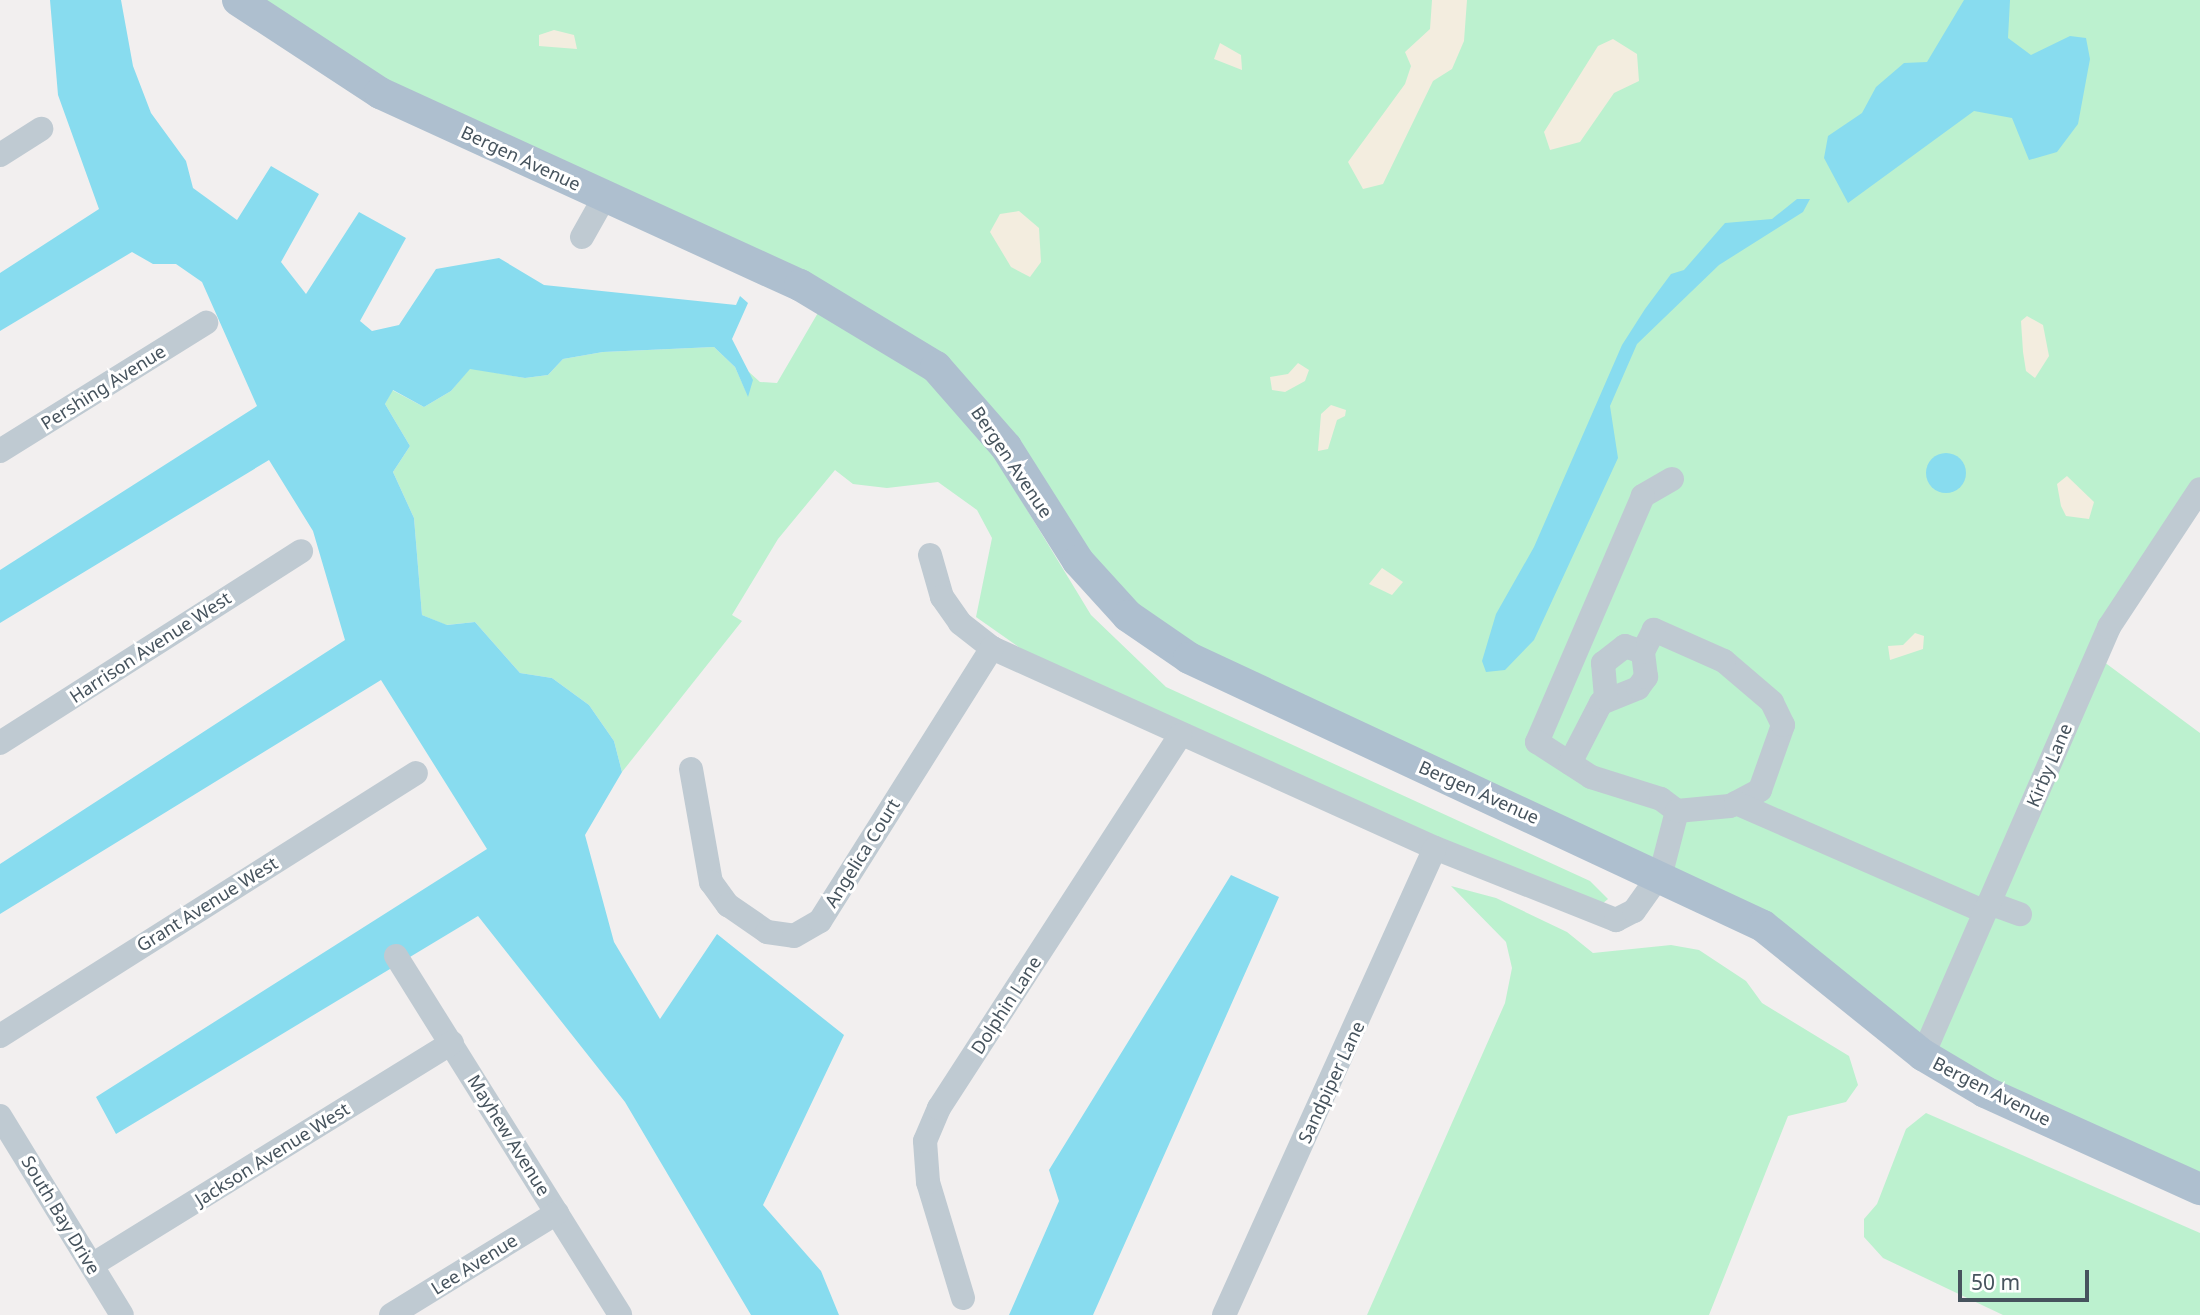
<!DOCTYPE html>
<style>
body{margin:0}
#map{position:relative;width:2200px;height:1315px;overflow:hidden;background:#f2efef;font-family:"Noto Sans",sans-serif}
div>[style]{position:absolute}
.green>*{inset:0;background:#bcf1cf}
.sand>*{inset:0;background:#f3eddf}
.water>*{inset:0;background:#88dcef}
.round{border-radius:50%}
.minor>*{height:24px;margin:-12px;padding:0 12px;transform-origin:12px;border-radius:12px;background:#bfcad2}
.major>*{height:32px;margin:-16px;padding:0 16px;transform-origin:16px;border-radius:16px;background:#aebfcf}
span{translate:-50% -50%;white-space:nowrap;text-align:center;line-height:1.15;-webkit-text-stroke:6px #fff;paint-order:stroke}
.street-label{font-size:18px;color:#46535d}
.scale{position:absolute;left:1958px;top:1270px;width:131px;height:32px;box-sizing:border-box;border:4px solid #46535d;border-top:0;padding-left:9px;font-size:21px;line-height:24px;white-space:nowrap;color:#46535d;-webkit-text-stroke:5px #fff;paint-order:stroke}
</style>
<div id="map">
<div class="green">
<i style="clip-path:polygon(238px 0,2200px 0,2200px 489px,2096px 656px,2200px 733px,2200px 1189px,1985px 1092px,1923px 1055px,1763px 926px,1189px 658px,1128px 616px,1078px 561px,975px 404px,936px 367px,833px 302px,900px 352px,981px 434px,1091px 615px,1166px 687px,1590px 881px,1608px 899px,1597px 908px,1030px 655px,976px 617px,992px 538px,977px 510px,938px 482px,887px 488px,853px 484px,835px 470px,778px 539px,732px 615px,742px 621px,622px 772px,614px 741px,589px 705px,552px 678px,520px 673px,475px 622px,446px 625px,422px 615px,414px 518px,393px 472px,410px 446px,385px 404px,392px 390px,424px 407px,451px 391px,470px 368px,525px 378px,548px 375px,563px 359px,603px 352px,714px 347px,735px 367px,748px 396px,749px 372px,760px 382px,777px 383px,826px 299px,380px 93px)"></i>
<i style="clip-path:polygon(1451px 886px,1496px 898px,1567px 932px,1593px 953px,1671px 945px,1699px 950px,1746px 981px,1762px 1003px,1849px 1056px,1858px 1085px,1846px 1102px,1788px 1116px,1709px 1315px,1367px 1315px,1505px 1003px,1512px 968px,1506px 942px)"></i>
<i style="clip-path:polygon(1926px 1113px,2200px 1233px,2200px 1315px,2003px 1315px,1883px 1258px,1864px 1237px,1864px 1219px,1877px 1204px,1906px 1129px)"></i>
</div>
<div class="sand">
<i style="clip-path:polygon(1432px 0,1467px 0,1464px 41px,1452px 69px,1433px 81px,1383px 184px,1363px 189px,1348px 162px,1405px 84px,1411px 66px,1405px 52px,1430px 29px)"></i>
<i style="clip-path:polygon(554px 30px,574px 35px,577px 49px,539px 46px,539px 35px)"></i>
<i style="clip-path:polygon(1613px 39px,1637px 54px,1639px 81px,1614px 93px,1580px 142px,1550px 150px,1544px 132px,1598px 46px)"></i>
<i style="clip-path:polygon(1220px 43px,1241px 55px,1242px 70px,1214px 59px)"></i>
<i style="clip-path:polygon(1019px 211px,1039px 228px,1041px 262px,1030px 277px,1011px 267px,990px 232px,1000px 214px)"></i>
<i style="clip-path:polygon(2027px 316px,2043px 325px,2049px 356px,2035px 378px,2026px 371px,2023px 352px,2021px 321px)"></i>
<i style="clip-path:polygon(1298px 363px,1309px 370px,1305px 381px,1285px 392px,1272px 390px,1270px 377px,1288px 374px)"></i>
<i style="clip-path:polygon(1331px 405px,1346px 410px,1345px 416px,1337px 420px,1328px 449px,1318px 451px,1321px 414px)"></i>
<i style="clip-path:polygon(2067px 476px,2094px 502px,2089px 519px,2066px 516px,2061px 506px,2057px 484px)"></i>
<i style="clip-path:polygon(1382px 568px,1403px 582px,1392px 595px,1369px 584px)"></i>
<i style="clip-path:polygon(1915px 633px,1924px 636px,1923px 649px,1890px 660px,1888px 646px,1903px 645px)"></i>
</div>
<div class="water">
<i style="clip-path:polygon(50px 0,121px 0,133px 66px,151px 113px,186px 161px,193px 188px,237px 220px,271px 166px,319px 194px,281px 262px,306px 294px,359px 212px,406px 238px,360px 321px,372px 331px,399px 325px,436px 269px,499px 258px,544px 285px,736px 305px,740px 296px,748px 303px,732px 339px,753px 380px,748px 397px,735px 367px,714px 347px,603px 352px,563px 359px,548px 375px,525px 378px,470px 369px,451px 391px,424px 407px,393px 390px,385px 404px,410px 446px,393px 472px,414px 518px,422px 615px,447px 625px,475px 622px,520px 673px,552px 678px,589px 705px,614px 741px,622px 772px,585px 835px,614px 942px,660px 1019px,717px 934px,844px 1035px,763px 1205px,821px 1271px,839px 1315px,751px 1315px,625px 1102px,478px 916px,116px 1134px,96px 1097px,487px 849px,381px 680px,0 914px,0 864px,345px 640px,313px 531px,269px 460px,0 623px,0 570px,257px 406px,202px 282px,176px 264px,153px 264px,132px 252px,0 331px,0 273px,99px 209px,58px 95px)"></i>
<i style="clip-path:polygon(1964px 0,2010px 0,2008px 38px,2031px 55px,2070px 36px,2086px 38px,2090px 59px,2078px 124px,2057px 152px,2029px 160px,2012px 118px,1974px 111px,1848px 203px,1824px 158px,1828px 136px,1862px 113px,1876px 87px,1904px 63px,1927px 62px)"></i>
<i style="clip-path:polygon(1797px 199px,1810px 199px,1803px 212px,1719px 265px,1637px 344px,1610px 406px,1618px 458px,1534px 640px,1505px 670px,1486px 672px,1482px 661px,1496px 614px,1534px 547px,1622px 345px,1645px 309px,1671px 274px,1684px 270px,1725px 223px,1772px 219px)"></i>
<i class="round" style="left:1926px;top:453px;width:40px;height:40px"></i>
<i style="clip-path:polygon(1231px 875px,1279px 897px,1093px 1315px,1009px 1315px,1059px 1201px,1049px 1170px)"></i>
</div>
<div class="minor">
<i style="left:0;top:155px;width:49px;rotate:-32.4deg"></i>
<i style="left:582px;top:237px;width:47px;rotate:-60.7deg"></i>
<i style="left:0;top:451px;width:243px;rotate:-31.9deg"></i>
<i style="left:1672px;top:479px;width:34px;rotate:150deg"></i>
<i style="left:1643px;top:496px;width:268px;rotate:113.3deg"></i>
<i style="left:1537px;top:742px;width:64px;rotate:32.9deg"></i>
<i style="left:1591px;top:777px;width:73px;rotate:17.4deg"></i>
<i style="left:1661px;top:799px;width:20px;rotate:37deg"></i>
<i style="left:930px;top:555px;width:44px;rotate:74.1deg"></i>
<i style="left:942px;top:597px;width:32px;rotate:55deg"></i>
<i style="left:960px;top:623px;width:41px;rotate:38deg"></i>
<i style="left:992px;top:648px;width:486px;rotate:24.3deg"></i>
<i style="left:1435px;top:848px;width:195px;rotate:21.7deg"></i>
<i style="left:1616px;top:920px;width:20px;rotate:-27deg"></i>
<i style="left:1634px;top:911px;width:47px;rotate:-54.6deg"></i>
<i style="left:1661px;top:873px;width:64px;rotate:-75.5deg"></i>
<i style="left:1677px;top:811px;width:53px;rotate:-5.4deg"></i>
<i style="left:1730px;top:806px;width:34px;rotate:-28deg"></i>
<i style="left:1760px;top:790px;width:69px;rotate:-70.5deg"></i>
<i style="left:1783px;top:725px;width:25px;rotate:-116deg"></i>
<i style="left:1772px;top:702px;width:63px;rotate:-139.5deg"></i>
<i style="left:1724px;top:661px;width:77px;rotate:-156.1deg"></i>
<i style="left:1654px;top:630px;width:25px;rotate:117deg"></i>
<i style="left:0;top:743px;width:357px;rotate:-32.5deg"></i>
<i style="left:1570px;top:763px;width:68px;rotate:-62.7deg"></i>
<i style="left:1601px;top:703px;width:40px;rotate:-22deg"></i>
<i style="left:1638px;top:688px;width:14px;rotate:-54deg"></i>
<i style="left:1646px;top:677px;width:25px;rotate:-97deg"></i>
<i style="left:1643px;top:652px;width:19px;rotate:-162deg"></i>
<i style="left:1625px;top:646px;width:28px;rotate:142deg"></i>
<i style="left:1603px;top:663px;width:36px;rotate:85deg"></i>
<i style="left:691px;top:769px;width:115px;rotate:80deg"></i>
<i style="left:711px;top:882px;width:29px;rotate:54deg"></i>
<i style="left:728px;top:905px;width:47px;rotate:34.7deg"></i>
<i style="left:767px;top:932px;width:27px;rotate:8deg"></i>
<i style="left:794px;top:936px;width:30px;rotate:-30deg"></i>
<i style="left:820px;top:921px;width:323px;rotate:-57.8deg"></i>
<i style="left:1736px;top:803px;width:272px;rotate:23.6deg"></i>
<i style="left:1989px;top:903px;width:33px;rotate:20deg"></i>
<i style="left:396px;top:956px;width:423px;rotate:58deg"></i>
<i style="left:0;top:1036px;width:492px;rotate:-32.3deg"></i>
<i style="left:1923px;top:1055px;width:467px;rotate:-66.5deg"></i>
<i style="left:2109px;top:627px;width:165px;rotate:-56.6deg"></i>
<i style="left:0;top:1116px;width:233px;rotate:58.5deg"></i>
<i style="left:92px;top:1265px;width:423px;rotate:-31.7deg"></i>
<i style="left:963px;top:1298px;width:121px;rotate:-106.8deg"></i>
<i style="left:928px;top:1182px;width:41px;rotate:-94.2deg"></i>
<i style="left:925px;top:1141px;width:36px;rotate:-67deg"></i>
<i style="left:939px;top:1108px;width:444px;rotate:-57.1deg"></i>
<i style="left:391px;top:1315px;width:195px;rotate:-31.6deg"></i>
<i style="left:1224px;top:1315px;width:512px;rotate:-65.69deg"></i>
</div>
<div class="major">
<i style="left:238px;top:0;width:170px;rotate:33.2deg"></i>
<i style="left:380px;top:93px;width:462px;rotate:24.6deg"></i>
<i style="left:800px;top:285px;width:159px;rotate:31.1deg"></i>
<i style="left:936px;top:367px;width:106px;rotate:48.8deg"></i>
<i style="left:1006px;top:447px;width:135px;rotate:57.7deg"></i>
<i style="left:1078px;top:561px;width:74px;rotate:47.7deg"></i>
<i style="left:1128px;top:616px;width:74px;rotate:34.5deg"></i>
<i style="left:1189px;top:658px;width:633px;rotate:25.03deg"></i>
<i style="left:1763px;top:926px;width:206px;rotate:38.9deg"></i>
<i style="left:1923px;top:1055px;width:72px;rotate:30.8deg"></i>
<i style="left:1985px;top:1092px;width:236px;rotate:24.3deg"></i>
</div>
<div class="street-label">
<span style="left:521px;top:158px;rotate:25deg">Bergen Avenue</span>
<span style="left:103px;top:387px;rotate:-32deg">Pershing Avenue</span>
<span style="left:1012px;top:462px;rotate:56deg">Bergen Avenue</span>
<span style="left:150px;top:647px;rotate:-33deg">Harrison Avenue West</span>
<span style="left:2049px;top:765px;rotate:-67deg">Kirby Lane</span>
<span style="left:1479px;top:792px;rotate:24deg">Bergen Avenue</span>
<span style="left:862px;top:853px;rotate:-58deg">Angelica Court</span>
<span style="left:207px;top:904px;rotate:-32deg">Grant Avenue West</span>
<span style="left:1006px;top:1005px;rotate:-57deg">Dolphin Lane</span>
<span style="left:1331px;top:1082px;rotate:-65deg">Sandpiper Lane</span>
<span style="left:1992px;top:1091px;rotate:27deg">Bergen Avenue</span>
<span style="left:509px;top:1135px;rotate:58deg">Mayhew Avenue</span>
<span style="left:272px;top:1154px;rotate:-32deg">Jackson Avenue West</span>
<span style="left:61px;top:1215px;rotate:59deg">South Bay Drive</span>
<span style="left:474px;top:1264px;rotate:-32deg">Lee Avenue</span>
</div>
<div class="scale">50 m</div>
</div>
